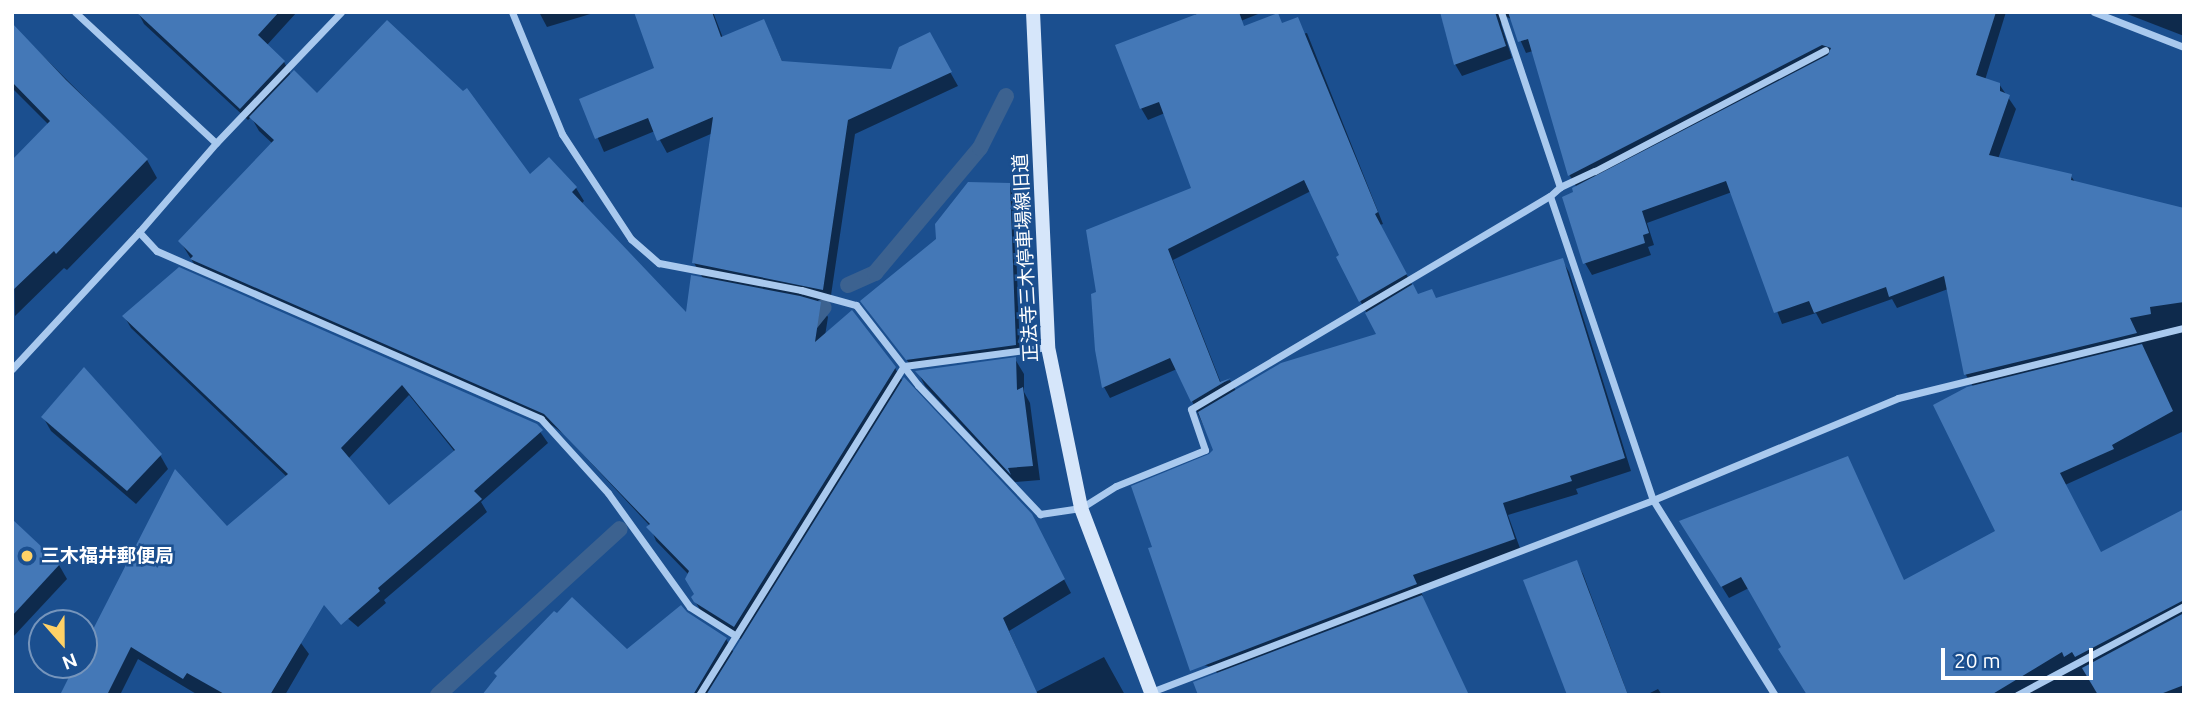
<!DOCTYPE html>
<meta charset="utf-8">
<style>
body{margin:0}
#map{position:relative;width:2196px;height:707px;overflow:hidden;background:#1b4f8f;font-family:Ubuntu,"Noto Sans JP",sans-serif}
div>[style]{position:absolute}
.shadow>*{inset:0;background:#0007}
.stream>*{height:16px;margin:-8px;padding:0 8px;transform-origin:8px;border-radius:8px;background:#3c6290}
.building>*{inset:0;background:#4478b7}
.street>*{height:7px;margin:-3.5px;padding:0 3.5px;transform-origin:3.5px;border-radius:3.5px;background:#a9c9ee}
.secondary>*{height:14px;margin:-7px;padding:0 7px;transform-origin:7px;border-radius:7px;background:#d6e6fa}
.dots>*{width:19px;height:19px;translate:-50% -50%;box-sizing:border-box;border:4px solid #1b4f8f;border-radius:50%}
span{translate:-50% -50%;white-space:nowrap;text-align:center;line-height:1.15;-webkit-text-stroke:5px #1b4f8f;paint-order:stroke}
.street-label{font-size:19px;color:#fff}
.poi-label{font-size:19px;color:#fff;font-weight:700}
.left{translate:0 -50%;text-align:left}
.frame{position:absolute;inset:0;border:14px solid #fff;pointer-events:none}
.north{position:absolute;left:28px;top:609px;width:70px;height:70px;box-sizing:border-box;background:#1b4f8f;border:2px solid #7695bc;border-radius:50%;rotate:159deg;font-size:19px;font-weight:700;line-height:28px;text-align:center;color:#fff}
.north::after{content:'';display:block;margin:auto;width:24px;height:32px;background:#ffd166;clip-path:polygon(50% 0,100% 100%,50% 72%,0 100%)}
.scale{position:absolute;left:1941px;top:648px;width:152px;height:32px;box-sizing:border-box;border:4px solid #fff;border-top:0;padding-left:9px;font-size:21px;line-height:24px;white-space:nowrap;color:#fff;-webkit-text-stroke:5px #1b4f8f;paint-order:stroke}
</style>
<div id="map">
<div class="shadow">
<i style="clip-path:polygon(138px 12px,297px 12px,267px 45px,284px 62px,291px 75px,317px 95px,530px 177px,576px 188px,584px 201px,581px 204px,687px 316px,704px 280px,694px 263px,713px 133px,667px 153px,655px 131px,604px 152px,581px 100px,657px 69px,636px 12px,713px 12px,723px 38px,764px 21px,783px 63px,892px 71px,929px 35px,958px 86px,855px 134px,830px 302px,818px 300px,828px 317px,825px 336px,895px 368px,903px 382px,1038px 529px,1071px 593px,1009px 631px,1036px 692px,1104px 657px,1125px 695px,500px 695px,627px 651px,686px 614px,726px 639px,734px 653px,742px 640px,704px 616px,693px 598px,696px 595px,689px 575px,656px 541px,650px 526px,564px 434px,553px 426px,199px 272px,180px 241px,273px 144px,259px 131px,251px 117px,248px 120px,144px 24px)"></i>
<i style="clip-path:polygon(539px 12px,597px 12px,547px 27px)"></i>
<i style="clip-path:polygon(1194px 12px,1263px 12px,1206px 35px)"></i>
<i style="clip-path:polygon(1442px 12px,2006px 12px,1985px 80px,1999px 84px,2016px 109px,1998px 159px,2071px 176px,2075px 182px,2184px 209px,2184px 436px,2182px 432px,2065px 485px,2101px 554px,2184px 511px,2184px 695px,1808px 695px,1749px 588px,1729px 598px,1688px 533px,1848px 458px,1904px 582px,1997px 532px,1974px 388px,1966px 375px,1948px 289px,1897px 308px,1892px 299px,1822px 324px,1816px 313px,1782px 324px,1732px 192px,1647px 223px,1654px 245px,1648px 247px,1651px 255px,1592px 275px,1585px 263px,1577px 188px,1570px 176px,1533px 51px,1526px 53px,1511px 19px,1507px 17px,1501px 24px,1512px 58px,1462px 76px,1455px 64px)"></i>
<i style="clip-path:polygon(2122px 12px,2184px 12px,2184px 36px)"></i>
<i style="clip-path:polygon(12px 25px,147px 160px,157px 178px,67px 270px,64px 268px,15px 316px,12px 162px,49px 125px,12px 88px)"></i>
<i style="clip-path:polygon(evenodd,1307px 33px,1383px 224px,1380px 225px,1418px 296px,1437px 299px,1562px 260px,1569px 272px,1631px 471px,1576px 489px,1578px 494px,1508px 515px,1521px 551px,1418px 587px,1423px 596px,1218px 675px,1214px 668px,1191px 661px,1154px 548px,1215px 450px,1177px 369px,1110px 398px,1104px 387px,1194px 189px,1165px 113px,1148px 120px,1141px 108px,1204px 56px,1307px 33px,1311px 191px,1342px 256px,1338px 258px,1378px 335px,1236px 391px,1230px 380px,1221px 383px,1173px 260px,1311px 191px)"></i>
<i style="clip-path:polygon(1009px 184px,1014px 194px,1020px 354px,913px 368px,868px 311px,938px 240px)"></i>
<i style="clip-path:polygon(evenodd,180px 269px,536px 426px,548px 443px,481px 502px,487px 512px,384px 600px,386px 603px,358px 627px,244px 531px,287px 477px,131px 328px,124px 316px,180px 269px,409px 395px,455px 452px,389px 507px,348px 459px,409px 395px)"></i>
<i style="clip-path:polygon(1015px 359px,1024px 374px,1024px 392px,1030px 403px,1040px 480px,1015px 482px,925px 386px,918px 372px)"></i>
<i style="clip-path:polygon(43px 417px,160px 455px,168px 469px,136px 504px,51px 431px)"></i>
<i style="clip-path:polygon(175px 472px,309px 654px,285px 695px,198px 695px,138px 659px,120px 695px,62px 695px,77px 665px,84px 665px,84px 651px)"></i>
<i style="clip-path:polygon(12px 522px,59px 565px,67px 579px,12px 638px)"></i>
<i style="clip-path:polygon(1576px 562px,1583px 574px,1628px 695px,1569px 695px)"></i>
<i style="clip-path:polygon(1658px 689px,1662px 695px,1646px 695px)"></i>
</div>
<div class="stream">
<i style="left:848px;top:285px;width:30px;rotate:-24deg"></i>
<i style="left:875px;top:273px;width:163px;rotate:-50deg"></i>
<i style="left:980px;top:148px;width:58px;rotate:-63.4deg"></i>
<i style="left:806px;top:329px;width:28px;rotate:-51deg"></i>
<i style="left:438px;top:695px;width:246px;rotate:-42.4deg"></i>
</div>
<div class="building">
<i style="clip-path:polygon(136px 12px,279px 12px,258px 35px,285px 61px,240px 109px)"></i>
<i style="clip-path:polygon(634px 12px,712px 12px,721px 37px,764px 19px,782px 61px,891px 69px,899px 47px,930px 32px,952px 72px,848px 120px,823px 290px,692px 263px,713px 117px,657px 141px,648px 118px,595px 139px,579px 99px,654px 68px)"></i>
<i style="clip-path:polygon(1202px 12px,1239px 12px,1244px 26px,1278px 13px,1282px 23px,1298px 17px,1378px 212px,1375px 214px,1407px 274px,1359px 302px,1336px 257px,1339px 255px,1304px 180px,1168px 249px,1220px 382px,1231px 378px,1191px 402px,1170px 358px,1102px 388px,1095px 350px,1091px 294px,1096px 292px,1086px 230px,1191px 188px,1159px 102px,1140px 109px,1115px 45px)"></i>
<i style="clip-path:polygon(1440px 12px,1495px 12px,1506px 46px,1454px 65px)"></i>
<i style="clip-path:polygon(1508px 12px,1996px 12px,1976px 75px,2000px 83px,2000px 91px,2010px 95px,1989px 155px,2072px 174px,2071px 180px,2184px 208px,2184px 302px,2150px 307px,2151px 314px,2130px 318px,2137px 333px,1964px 375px,1944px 276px,1889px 297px,1886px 287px,1814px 313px,1809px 301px,1774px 313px,1726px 181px,1642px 211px,1649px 233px,1643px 235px,1645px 243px,1583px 264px,1562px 197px,1573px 192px,1572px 188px,1828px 55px,1831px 48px,1822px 45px,1568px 176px,1528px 39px,1518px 42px)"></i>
<i style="clip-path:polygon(387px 20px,463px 91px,467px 88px,530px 174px,549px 157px,577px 187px,572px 192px,686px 312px,691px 275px,800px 296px,821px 302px,815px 342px,852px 310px,896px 367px,734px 627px,694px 602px,691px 597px,694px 594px,685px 579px,689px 571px,646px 527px,650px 524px,544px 414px,190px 259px,193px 256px,178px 241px,274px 140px,249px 117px,294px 70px,317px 93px)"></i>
<i style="clip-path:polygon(12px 23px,66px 80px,148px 159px,56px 254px,54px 251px,12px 291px,12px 160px,50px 121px,12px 82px)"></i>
<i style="clip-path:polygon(968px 182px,1010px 183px,1016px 345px,906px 360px,860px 301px,936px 239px,935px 224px)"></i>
<i style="clip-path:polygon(1563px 258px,1625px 458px,1570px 476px,1572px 481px,1503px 503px,1515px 539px,1413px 575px,1417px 584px,1190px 671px,1148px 548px,1152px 547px,1131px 486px,1209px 454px,1213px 450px,1198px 412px,1281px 363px,1376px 334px,1365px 313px,1413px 284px,1418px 294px,1432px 289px,1436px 298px)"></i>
<i style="clip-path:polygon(evenodd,179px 267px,537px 424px,543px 430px,474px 491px,482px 499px,378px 588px,380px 591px,341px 625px,324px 605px,270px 695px,226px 695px,187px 673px,183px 679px,131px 647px,107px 695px,60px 695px,75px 665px,84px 665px,84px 647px,175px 469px,227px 526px,288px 474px,122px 316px,179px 267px,402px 385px,455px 450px,389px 505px,341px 448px,402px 385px)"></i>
<i style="clip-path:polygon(2142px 344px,2173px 411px,2112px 445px,2114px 449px,2060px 473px,2101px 552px,2184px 509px,2184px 600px,2075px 657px,2072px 652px,2064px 657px,2062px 652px,1991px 695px,1807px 695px,1778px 649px,1781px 647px,1741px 577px,1721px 587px,1679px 521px,1848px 456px,1904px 580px,1995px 531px,1933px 405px,1967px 387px)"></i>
<i style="clip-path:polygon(1016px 357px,1017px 390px,1023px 387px,1033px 466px,1008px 468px,1011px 475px,915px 371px)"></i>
<i style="clip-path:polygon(84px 367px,162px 454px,127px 491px,41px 417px)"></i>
<i style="clip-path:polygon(904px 377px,1032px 514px,1065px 579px,1003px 618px,1038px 695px,706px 695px)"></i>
<i style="clip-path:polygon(12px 519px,60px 564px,12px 616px)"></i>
<i style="clip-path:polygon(1577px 560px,1628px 695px,1567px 695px,1523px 580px)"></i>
<i style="clip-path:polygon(1422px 595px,1469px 695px,1198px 695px,1193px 682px)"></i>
<i style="clip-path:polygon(572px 597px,627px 649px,681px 605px,687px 612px,727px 638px,693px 695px,482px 695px,497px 676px,494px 673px,554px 611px,557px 613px)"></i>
<i style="clip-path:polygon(2184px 613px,2184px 685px,2158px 695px,2098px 695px,2082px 668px)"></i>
</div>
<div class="street">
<i style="left:75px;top:12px;width:192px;rotate:42.9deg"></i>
<i style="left:512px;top:12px;width:132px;rotate:67.7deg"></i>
<i style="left:562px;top:134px;width:126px;rotate:56.7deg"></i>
<i style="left:631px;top:239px;width:37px;rotate:41deg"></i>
<i style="left:659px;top:263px;width:145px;rotate:10.8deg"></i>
<i style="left:801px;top:290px;width:57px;rotate:15.3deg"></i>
<i style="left:856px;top:305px;width:101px;rotate:52.2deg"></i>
<i style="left:918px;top:385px;width:178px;rotate:46.6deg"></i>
<i style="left:1040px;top:514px;width:41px;rotate:-8.3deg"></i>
<i style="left:1081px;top:508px;width:41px;rotate:-32.2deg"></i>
<i style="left:1116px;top:486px;width:96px;rotate:-22deg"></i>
<i style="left:1205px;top:450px;width:43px;rotate:-108.9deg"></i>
<i style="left:1191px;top:409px;width:417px;rotate:-30.7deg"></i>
<i style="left:1550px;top:196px;width:13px;rotate:-42deg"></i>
<i style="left:1560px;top:187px;width:38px;rotate:-25deg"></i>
<i style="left:1595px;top:171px;width:260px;rotate:-27.7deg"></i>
<i style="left:1501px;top:12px;width:185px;rotate:71.4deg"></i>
<i style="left:2094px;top:12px;width:97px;rotate:21.3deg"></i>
<i style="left:1550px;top:196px;width:321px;rotate:71.3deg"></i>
<i style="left:1653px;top:500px;width:230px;rotate:58deg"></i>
<i style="left:139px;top:232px;width:26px;rotate:47deg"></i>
<i style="left:157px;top:251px;width:419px;rotate:23.6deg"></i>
<i style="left:541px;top:419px;width:100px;rotate:47.8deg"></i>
<i style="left:608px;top:493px;width:140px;rotate:54.3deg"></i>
<i style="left:690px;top:607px;width:54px;rotate:32.2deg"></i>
<i style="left:12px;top:369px;width:187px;rotate:-47.2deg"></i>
<i style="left:139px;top:232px;width:118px;rotate:-49.1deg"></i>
<i style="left:216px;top:143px;width:181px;rotate:-46.3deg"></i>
<i style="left:1151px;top:692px;width:537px;rotate:-20.93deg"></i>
<i style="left:1653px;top:500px;width:265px;rotate:-22.6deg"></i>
<i style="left:1898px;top:398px;width:294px;rotate:-13.8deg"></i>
<i style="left:699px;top:695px;width:388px;rotate:-58.1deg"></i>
<i style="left:904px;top:366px;width:145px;rotate:-7.5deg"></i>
<i style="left:2017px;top:695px;width:189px;rotate:-28.1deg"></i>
</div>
<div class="secondary">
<i style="left:1033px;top:12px;width:335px;rotate:87.4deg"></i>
<i style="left:1048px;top:347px;width:164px;rotate:78.4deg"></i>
<i style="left:1081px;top:508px;width:200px;rotate:69.2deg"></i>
</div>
<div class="dots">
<i style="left:27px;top:556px;background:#ffd166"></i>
</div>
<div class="street-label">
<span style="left:1026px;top:258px;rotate:-93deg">正法寺三木停車場線旧道</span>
</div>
<div class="poi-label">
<span class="left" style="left:41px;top:556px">三木福井郵便局</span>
</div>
<div class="frame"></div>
<div class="north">N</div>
<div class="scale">20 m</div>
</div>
